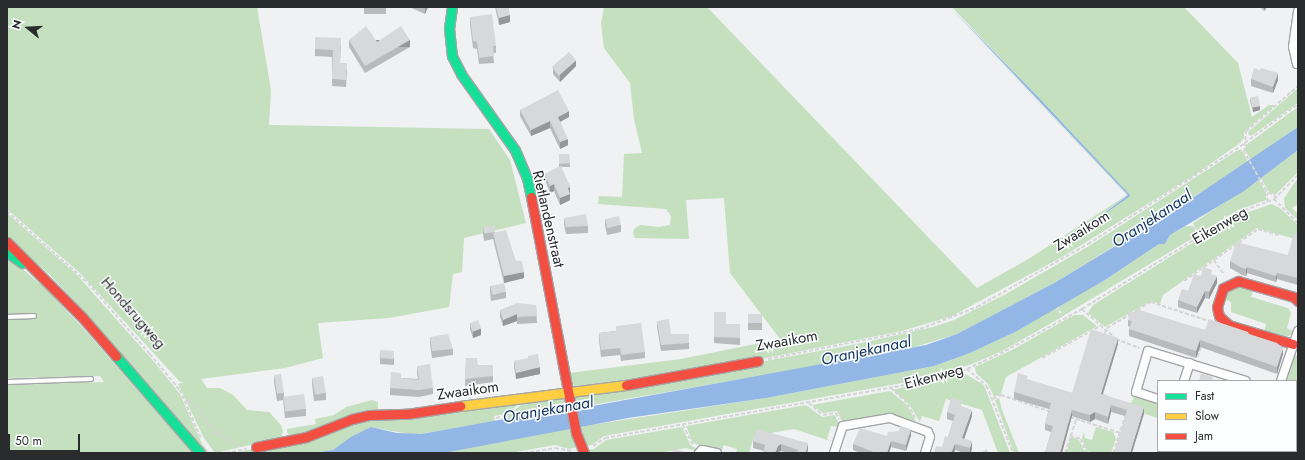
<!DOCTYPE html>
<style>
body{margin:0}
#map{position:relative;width:1305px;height:460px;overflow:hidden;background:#eff1f3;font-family:Jost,sans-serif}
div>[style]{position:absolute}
.green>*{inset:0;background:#c4e0bf}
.water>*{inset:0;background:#92b6e6}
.path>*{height:1.5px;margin-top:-0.75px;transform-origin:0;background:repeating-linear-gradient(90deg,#d5d5d5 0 4px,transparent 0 6px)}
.roads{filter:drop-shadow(1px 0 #a4a5a7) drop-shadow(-1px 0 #a4a5a7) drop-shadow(0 1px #a4a5a7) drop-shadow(0 -1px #a4a5a7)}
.lane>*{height:4px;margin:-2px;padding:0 2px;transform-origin:2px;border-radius:2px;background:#fdfdfd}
.street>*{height:8px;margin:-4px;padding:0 4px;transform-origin:4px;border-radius:4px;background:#fdfdfd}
.fast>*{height:9px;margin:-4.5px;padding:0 4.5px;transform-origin:4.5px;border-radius:4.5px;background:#16e098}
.slow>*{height:9px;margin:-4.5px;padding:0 4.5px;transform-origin:4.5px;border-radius:4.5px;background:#ffcf43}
.jam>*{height:9px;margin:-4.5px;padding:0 4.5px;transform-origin:4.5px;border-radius:4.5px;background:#f24e42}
.wall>*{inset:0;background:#b9babb;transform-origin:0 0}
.shaded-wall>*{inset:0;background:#969799;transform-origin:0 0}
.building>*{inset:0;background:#d7d8da;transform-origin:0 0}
span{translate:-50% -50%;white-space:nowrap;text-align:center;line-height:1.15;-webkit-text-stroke:3px #fdfeff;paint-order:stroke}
.street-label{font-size:15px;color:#2a2b2d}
.water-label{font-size:16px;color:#11345f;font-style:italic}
.frame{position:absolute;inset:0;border:8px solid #2a2b2d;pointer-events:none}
.legend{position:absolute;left:1157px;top:380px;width:140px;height:72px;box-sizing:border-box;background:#fdfeff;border:1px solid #a9aaab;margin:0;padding:5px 7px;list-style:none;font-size:12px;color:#2a2b2d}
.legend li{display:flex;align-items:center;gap:8px;height:20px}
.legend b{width:20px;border:1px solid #a9aaab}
.north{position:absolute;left:8px;top:8px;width:40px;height:40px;-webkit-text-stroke:3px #fdfeff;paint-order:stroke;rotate:288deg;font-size:11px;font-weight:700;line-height:16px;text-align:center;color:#2a2b2d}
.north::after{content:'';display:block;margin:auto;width:14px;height:18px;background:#2a2b2d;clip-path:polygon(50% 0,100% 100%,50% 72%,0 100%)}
.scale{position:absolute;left:8px;top:434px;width:72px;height:18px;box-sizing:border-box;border:2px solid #2a2b2d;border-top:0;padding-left:5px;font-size:12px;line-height:14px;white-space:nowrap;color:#2a2b2d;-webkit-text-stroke:3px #fdfeff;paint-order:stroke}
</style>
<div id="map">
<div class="green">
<i style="clip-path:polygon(7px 7px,257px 7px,271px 90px,269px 125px,489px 129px,510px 160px,526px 223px,464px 238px,462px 272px,453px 274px,449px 307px,389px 318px,318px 323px,323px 358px,285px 368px,201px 379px,207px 388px,220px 388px,233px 395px,247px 410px,269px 412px,281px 425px,283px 431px,281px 438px,215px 453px,204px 438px,178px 384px,184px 382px,180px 382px,81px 274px,7px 209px)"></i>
<i style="clip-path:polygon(604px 7px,707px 7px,977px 288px,1030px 258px,1127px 195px,948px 7px,1128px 195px,1087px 225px,1130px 195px,952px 7px,1184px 7px,1238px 63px,1252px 117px,1269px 105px,1275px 105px,1244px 132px,1244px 138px,1240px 143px,1196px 174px,1062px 257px,952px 316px,902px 331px,745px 362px,599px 387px,574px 386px,569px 373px,681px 359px,780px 339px,730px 273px,724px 198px,686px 200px,689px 239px,635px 238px,633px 233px,634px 229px,640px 225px,659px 227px,670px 225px,671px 216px,666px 209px,598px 204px,599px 196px,622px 197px,624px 154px,642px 153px,634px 119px,630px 83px,604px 48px,601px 23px)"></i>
<i style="clip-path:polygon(1298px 88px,1298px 103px,1251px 136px,1249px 135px,1248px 132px)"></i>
<i style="clip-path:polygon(1298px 107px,1298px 127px,1251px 160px,1245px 150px,1246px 145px)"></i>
<i style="clip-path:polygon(1238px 150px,1242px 150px,1248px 162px,1220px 181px,1056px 282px,957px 334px,898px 352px,574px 408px,575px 396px,852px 345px,933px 327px,954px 320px,1006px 294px,1089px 246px)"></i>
<i style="clip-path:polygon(1298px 150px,1298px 172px,1275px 195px,1268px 191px,1261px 178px)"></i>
<i style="clip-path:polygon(1298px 178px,1298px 204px,1292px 208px,1298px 214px,1298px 220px,1285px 208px,1284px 198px)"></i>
<i style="clip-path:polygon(1259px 180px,1266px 193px,1266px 200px,1238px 210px,1199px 234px,1193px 223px)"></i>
<i style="clip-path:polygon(1272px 204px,1281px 209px,1298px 225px,1298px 240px,1257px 228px,1163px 295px,1160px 304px,1151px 301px,1105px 327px,1088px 313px,1093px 305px,1234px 217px)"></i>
<i style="clip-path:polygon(7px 213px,77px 275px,155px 363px,180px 394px,202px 444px,210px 453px,206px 453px,78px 305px,49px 274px,7px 238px)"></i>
<i style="clip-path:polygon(1186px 226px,1192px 226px,1198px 235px,1063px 316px,1058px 306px,1105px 280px,1159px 244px,1165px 244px,1170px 235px)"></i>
<i style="clip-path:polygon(7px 256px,45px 288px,82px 327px,193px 453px,7px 453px,7px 385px,104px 382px,100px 376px,7px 378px)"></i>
<i style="clip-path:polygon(1231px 285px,1254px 288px,1251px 297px,1288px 308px,1291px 313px,1287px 328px,1294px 332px,1287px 337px,1264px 333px,1266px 324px,1231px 312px,1231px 302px,1222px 298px)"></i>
<i style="clip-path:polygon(1054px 308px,1057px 309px,1062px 317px,1002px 351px,972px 364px,919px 380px,604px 436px,592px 445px,585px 446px,578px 427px,766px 398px,934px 366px,970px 353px,1015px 332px)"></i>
<i style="clip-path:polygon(1074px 315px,1083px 315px,1097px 326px,1006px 377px,1001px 394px,994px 397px,988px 384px,976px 373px,975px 367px,1014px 349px)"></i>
<i style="clip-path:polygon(1293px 355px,1298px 356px,1296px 429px,1296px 381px,1285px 381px)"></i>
<i style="clip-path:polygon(962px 372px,984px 385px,1010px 453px,998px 453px,982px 410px,946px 399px,939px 421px,922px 416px,920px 422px,909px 404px,893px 390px)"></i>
<i style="clip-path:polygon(890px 391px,907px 405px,916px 422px,891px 414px,843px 423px,837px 411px,823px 413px,812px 405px)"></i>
<i style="clip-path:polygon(562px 396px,566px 398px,566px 408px,509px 419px,508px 415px,524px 403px)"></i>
<i style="clip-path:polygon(1134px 396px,1158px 403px,1158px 418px,1129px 409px)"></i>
<i style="clip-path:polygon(999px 398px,1002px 410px,1019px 453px,1014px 453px,995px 400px)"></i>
<i style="clip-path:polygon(372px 400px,378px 402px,378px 410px,317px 431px,289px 435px,287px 432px,287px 429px,316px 424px,315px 419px,334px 415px,346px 407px)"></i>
<i style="clip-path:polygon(524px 401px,505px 414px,494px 416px,495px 421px,414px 435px,371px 427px,333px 450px,313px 453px,233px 453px,259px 448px,353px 420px)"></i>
<i style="clip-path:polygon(806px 405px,822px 417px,835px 415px,839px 424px,838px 427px,831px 426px,827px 439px,833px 442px,794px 429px,754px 436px,749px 453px,736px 453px,737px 449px,724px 445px,721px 452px,693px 443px,686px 426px)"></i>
<i style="clip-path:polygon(682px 427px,691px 446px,696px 448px,695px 451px,686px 448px,659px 453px,588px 453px,587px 450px,594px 449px,606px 440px)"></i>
<i style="clip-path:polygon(1096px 427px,1113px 432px,1116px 439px,1111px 453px,1091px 453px,1089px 451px,1087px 453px,1082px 438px,1084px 432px,1085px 438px,1092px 440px)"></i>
<i style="clip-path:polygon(571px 428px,578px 447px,569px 449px,555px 445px,510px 453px,444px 453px)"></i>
<i style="clip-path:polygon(1071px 437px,1079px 440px,1085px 453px,1066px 453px)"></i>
</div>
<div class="water">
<i style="clip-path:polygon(950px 7px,1040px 99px,1130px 195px,1129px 197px,1087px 226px,1128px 195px)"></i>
<i style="clip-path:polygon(1298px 127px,1298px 150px,1244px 191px,1170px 235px,1165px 244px,1159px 244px,1105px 280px,1015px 332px,970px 353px,934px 366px,766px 398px,628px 418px,444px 453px,313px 453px,333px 450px,351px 437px,371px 427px,397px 433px,421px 434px,566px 408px,587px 407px,926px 345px,957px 334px,1056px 282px,1178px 208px)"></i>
</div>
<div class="path">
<i style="left:1277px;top:198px;width:13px;rotate:-148deg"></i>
<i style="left:1266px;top:191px;width:45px;rotate:-119.4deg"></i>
<i style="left:1244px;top:152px;width:21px;rotate:-85deg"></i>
<i style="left:1246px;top:131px;width:69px;rotate:-40.9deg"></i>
<i style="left:1274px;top:199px;width:34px;rotate:45deg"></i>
<i style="left:1267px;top:202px;width:9px;rotate:-90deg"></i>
<i style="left:7px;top:211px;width:108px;rotate:41.6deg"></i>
<i style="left:88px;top:283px;width:94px;rotate:48.9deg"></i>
<i style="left:150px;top:354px;width:47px;rotate:50.2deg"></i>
<i style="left:180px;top:390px;width:52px;rotate:66.4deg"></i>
<i style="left:1193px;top:226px;width:13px;rotate:58deg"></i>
<i style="left:1214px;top:260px;width:54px;rotate:-35.2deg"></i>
<i style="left:1258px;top:229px;width:22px;rotate:16deg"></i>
<i style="left:1184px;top:281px;width:37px;rotate:-35deg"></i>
<i style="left:1214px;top:260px;width:18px;rotate:56deg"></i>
<i style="left:1058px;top:308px;width:13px;rotate:61deg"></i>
<i style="left:1082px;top:309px;width:43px;rotate:41.2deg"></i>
<i style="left:1137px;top:310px;width:16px;rotate:-30deg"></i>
<i style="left:1151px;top:302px;width:61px;rotate:18.1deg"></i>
<i style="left:1104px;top:334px;width:7px;rotate:-63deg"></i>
<i style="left:1107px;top:328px;width:27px;rotate:-31deg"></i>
<i style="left:1116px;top:339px;width:25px;rotate:21deg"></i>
<i style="left:1197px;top:357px;width:12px;rotate:-70deg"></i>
<i style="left:1042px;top:358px;width:66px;rotate:-28.9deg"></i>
<i style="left:768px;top:359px;width:155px;rotate:-11.2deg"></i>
<i style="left:920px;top:329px;width:61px;rotate:-21.1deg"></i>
<i style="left:977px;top:307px;width:128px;rotate:-29.6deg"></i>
<i style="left:1088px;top:244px;width:174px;rotate:-32.6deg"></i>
<i style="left:1235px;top:150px;width:78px;rotate:-36.1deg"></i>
<i style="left:967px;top:369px;width:26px;rotate:40deg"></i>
<i style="left:987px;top:386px;width:72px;rotate:68.8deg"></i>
<i style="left:891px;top:388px;width:23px;rotate:43deg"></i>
<i style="left:908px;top:404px;width:16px;rotate:63deg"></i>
<i style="left:993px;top:399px;width:9px;rotate:-27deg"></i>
<i style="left:1001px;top:395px;width:51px;rotate:18.4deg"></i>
<i style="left:187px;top:401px;width:3px"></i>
<i style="left:190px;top:401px;width:40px;rotate:50deg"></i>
<i style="left:216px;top:432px;width:23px;rotate:31deg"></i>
<i style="left:236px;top:444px;width:7px;rotate:56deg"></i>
<i style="left:809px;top:403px;width:18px;rotate:41deg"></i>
<i style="left:823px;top:415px;width:13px;rotate:-9deg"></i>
<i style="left:836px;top:413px;width:7px;rotate:63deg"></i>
<i style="left:1070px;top:417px;width:52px;rotate:17.7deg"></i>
<i style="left:496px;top:418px;width:10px;rotate:-11deg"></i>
<i style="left:506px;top:416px;width:11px;rotate:-41deg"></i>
<i style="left:683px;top:425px;width:22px;rotate:63deg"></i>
<i style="left:1296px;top:430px;width:2px"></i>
<i style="left:1070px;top:436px;width:11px;rotate:15deg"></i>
<i style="left:1081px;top:439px;width:15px;rotate:70deg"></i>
<i style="left:593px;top:446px;width:14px;rotate:-34deg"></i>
<i style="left:605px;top:438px;width:321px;rotate:-10deg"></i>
<i style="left:921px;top:382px;width:48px;rotate:-15.8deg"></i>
<i style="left:967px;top:369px;width:42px;rotate:-25.3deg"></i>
<i style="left:1005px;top:351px;width:88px;rotate:-28.6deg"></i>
<i style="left:1082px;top:309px;width:185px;rotate:-31.7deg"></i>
<i style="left:1239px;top:212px;width:37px;rotate:-20deg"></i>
<i style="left:1274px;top:199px;width:34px;rotate:-45deg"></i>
<i style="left:226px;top:453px;width:21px;rotate:-11deg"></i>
<i style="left:524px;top:453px;width:31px;rotate:-9deg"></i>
<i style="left:555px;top:448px;width:17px;rotate:10deg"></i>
<i style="left:1065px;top:453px;width:38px;rotate:-72deg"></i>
<i style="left:1113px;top:453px;width:40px;rotate:-72deg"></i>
<i style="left:1276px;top:453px;width:2px;rotate:-63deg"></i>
</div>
<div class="roads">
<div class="lane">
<i style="left:7px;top:317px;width:27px;rotate:-2deg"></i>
<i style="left:7px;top:382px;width:84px;rotate:-2deg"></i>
</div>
<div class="street">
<i style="left:1297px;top:64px;width:17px;rotate:-103deg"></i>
<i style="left:1293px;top:47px;width:36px;rotate:-82deg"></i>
<i style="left:1184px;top:381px;width:19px;rotate:-72deg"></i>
<i style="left:1281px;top:381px;width:53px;rotate:-71.2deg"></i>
<i style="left:1158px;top:399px;width:23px;rotate:-162deg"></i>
<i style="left:1136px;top:392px;width:43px;rotate:-73.7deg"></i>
<i style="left:1148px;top:351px;width:102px;rotate:17deg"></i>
<i style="left:699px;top:453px;width:4px;rotate:-45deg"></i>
<i style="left:702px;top:450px;width:15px;rotate:11deg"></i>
<i style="left:834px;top:453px;width:28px;rotate:-72deg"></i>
<i style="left:843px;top:426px;width:48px;rotate:-9.7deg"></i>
<i style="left:890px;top:418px;width:40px;rotate:20.2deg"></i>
<i style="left:928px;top:432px;width:5px;rotate:68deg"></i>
<i style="left:930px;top:437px;width:17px;rotate:107deg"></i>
<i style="left:1162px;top:453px;width:2px;rotate:-63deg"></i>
<i style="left:1259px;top:453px;width:2px;rotate:-63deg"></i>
</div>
<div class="fast">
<i style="left:452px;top:7px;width:21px;rotate:98deg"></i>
<i style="left:449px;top:28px;width:28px;rotate:84deg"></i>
<i style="left:452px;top:56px;width:20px;rotate:63deg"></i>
<i style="left:461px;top:74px;width:93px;rotate:54.6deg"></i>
<i style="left:515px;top:150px;width:30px;rotate:67deg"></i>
<i style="left:527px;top:178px;width:19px;rotate:78deg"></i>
<i style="left:7px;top:252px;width:19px;rotate:36deg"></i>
<i style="left:116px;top:356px;width:128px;rotate:49.1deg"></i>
</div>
<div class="slow">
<i style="left:460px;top:406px;width:167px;rotate:-7.2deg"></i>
</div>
<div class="jam">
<i style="left:531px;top:197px;width:240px;rotate:79.2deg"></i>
<i style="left:576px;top:433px;width:22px;rotate:68deg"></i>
<i style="left:7px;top:242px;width:106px;rotate:45deg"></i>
<i style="left:82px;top:317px;width:52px;rotate:48.9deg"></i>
<i style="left:1293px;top:344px;width:67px;rotate:-163.5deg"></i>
<i style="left:1229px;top:325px;width:13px;rotate:-138deg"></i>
<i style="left:1219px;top:316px;width:9px;rotate:-103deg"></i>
<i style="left:1217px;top:307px;width:20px;rotate:-72deg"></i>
<i style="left:1223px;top:288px;width:17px;rotate:-25deg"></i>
<i style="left:1238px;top:281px;width:58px;rotate:15.9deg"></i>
<i style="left:1294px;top:297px;width:6px;rotate:45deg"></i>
<i style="left:626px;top:385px;width:134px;rotate:-10.3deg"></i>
<i style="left:256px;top:447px;width:51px;rotate:-11.3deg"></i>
<i style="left:306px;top:437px;width:49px;rotate:-21.4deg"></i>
<i style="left:352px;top:419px;width:18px;rotate:-13deg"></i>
<i style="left:370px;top:415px;width:37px;rotate:-2deg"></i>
<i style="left:407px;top:414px;width:54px;rotate:-8.6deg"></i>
</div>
</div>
<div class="wall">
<i style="left:364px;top:7px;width:22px;height:7px"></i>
<i style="clip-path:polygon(409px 7px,428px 7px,425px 14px)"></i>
<i style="clip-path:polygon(495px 7px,508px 7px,510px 22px,499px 25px)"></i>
<i style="clip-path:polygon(1260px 7px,1267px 7px,1264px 11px)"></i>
<i style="clip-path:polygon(470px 17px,496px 46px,496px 53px,493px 53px,494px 63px,479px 64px,477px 49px,473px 48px,470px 24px)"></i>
<i style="clip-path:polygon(315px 37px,341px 45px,340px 63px,347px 70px,346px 87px,332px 86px,332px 57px,315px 56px)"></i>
<i style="clip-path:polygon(349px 40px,377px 42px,410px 47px,365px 73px,349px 47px)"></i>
<i style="clip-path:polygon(576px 66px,560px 82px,553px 74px,553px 68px)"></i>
<i style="clip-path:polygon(1251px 79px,1278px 80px,1273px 93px,1251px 86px)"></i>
<i style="clip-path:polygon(1250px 98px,1260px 110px,1253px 112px,1250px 101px)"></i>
<i style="clip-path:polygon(520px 110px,569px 117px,560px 122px,568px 145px,560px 149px,550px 128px,531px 136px,520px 116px)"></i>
<i style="clip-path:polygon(559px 154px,569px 154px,570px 167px,561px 167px,570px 187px,570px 200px,560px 205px,554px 191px,550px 193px,545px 180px,545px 174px,559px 167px)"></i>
<i style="clip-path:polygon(564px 218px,588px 226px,588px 233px,566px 234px,564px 225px)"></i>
<i style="clip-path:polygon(605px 219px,621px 225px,621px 232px,607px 235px,605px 225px)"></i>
<i style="clip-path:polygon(483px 227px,495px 232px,516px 261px,524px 278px,504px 283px,493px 239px,484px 241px,483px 234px)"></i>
<i style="clip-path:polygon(1298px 234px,1298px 285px,1277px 279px,1276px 282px,1247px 273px,1246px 276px,1242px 275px,1230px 268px,1230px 261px,1288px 255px)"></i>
<i style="clip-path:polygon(1212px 275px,1217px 283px,1209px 299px,1205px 298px,1197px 313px,1178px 307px,1178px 300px,1188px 291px,1201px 276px)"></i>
<i style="clip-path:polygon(490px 286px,506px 292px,506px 298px,491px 301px,490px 292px)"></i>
<i style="clip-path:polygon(536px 305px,537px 323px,517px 324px,517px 321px,503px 326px,500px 317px,500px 310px)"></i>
<i style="clip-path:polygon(714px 312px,726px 324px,740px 324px,740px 345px,714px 343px)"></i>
<i style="left:748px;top:314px;width:14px;height:16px"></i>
<i style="clip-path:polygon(1128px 320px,1205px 330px,1249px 334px,1283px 354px,1277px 374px,1200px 347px,1196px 358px,1129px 336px,1129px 329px,1130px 327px,1128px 326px)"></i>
<i style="clip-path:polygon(657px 321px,671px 334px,689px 334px,689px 349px,661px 351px,657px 327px)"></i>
<i style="clip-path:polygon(470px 323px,481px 335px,473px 338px,470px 329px)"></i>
<i style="clip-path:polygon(616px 326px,645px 352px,645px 358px,621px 361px,620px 355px,601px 357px,599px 340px,599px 333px,616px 331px)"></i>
<i style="clip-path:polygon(430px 337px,453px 349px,453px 355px,432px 358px,430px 344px)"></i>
<i style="clip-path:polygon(1118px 344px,1103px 394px,1144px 414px,1125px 416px,1111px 412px,1108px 424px,1095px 419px,1090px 422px,1072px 416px,1062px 453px,1045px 453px,1051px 432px,1045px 430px,1045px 424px,1049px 409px,1014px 399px,1014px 392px,1028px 380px,1072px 393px)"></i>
<i style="clip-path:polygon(394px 357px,394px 365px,380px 364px,380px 358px)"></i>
<i style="clip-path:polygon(466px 358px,478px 365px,493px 365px,493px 382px,465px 386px)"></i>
<i style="clip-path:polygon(528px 359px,540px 374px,516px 379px,514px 367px,514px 361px)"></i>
<i style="clip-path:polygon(417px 366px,433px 388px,433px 394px,419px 397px,390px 395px,390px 388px,401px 378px,418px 379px,417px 373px)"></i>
<i style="clip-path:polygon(274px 375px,284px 393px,284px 397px,306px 409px,306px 416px,285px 418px,283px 400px,277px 401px,274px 382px)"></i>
<i style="clip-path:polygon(312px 378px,326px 393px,326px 400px,314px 401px,312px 384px)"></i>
<i style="clip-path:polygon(962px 407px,972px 416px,964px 439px,972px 448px,971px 453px,964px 453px,955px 450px,954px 453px,934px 453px,942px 447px,948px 437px,953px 421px,947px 419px,947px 412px)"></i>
<i style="clip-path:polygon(756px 429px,808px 450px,807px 452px,810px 453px,787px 453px,781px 451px,778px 452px,778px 453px,764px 453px,764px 451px,753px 448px,753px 441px)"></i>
<i style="clip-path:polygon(911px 435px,906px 451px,891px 447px,889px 453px,860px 453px,853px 450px,853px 444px,887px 436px)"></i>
</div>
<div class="shaded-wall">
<i style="clip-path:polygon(425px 7px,428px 7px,425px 14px)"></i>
<i style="clip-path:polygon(1264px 7px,1267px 7px,1264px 11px)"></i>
<i style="clip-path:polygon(510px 15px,510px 22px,499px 25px,499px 18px)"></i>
<i style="left:410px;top:40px;width:7px;height:52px;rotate:90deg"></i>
<i style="clip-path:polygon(576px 60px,576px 66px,560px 82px,560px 75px)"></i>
<i style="clip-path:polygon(1278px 73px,1278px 80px,1273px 93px,1273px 87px)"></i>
<i style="clip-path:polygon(1260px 106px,1260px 110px,1253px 112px,1253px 108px)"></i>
<i style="clip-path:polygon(569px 111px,569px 117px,558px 123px,558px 117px)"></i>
<i style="clip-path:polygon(550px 121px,550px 128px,531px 136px,531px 130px)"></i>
<i style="clip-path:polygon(568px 139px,568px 145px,560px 149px,560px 142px)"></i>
<i style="clip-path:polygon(554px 184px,554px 191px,550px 193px,550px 186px)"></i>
<i style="clip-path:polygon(570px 187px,570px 200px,560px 205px,560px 198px,568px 188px)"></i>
<i style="clip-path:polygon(1247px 267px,1247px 273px,1246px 276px,1246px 269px)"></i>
<i style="clip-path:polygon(524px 272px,524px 278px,504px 283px,504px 276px)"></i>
<i style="clip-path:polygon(1277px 273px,1277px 279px,1276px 282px,1276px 276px)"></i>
<i style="clip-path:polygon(1217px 276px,1217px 283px,1209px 299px,1209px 292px)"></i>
<i style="clip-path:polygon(1205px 291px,1205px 298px,1197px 313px,1197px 307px)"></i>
<i style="clip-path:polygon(517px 314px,517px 321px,503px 326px,503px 320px)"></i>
<i style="clip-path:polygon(481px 328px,481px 335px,473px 338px,473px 331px)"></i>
<i style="clip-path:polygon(1118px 338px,1118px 344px,1101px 400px,1101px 394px)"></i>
<i style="clip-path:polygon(1200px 340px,1200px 347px,1196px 358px,1196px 351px)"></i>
<i style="clip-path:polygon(1283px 348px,1283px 354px,1277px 374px,1277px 367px)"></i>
<i style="clip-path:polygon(540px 367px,540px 374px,516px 379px,516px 373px)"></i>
<i style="clip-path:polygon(1111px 405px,1111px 412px,1108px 424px,1108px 417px)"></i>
<i style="clip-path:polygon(1144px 407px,1144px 414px,1132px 453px,1130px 453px)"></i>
<i style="clip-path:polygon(972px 410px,972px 416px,962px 445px,962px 438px)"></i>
<i style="clip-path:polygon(1072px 410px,1072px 416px,1062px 453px,1060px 453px)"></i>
<i style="clip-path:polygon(1095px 412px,1095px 419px,1090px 422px,1090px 415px)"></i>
<i style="clip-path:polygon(911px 429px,911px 435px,906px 451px,906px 445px)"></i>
<i style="clip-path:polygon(891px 441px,891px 447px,889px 453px,887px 453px)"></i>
<i style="clip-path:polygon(972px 441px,972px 448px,971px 453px,970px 453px,970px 448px)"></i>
<i style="clip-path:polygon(808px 443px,808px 450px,807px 453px,806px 452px)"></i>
<i style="clip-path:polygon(781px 444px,781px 451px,778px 452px,778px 453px,775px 453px,778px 446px)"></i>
<i style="clip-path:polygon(955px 444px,955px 450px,954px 453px,951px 453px)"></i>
</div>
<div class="building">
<i style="clip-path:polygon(365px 7px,386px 7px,386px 8px)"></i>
<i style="clip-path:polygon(496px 7px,508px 7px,510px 15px,499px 18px)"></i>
<i style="clip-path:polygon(492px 14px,496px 46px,493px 46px,494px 56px,479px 58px,477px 42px,473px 41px,470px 17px)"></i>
<i style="clip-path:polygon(366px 26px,377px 42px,401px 26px,410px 40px,365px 66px,349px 40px)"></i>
<i style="clip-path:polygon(315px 37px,341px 38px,340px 63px,347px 63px,346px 80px,332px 79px,333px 50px,315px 49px)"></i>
<i style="left:569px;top:52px;width:11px;height:23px;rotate:49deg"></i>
<i style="clip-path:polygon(1254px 68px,1260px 70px,1261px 68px,1278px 73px,1273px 87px,1251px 79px)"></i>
<i style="clip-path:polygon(558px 90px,569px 111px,558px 117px,568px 139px,560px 142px,550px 121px,531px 130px,520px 110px)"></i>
<i style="left:1258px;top:96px;width:10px;height:8px;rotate:79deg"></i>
<i style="clip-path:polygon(559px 154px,569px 154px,570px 163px,559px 164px)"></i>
<i style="clip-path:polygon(561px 166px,570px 187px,568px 188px,570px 194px,560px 198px,554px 184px,550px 186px,545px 174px)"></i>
<i style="clip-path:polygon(586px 214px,588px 226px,566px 227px,564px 218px)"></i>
<i style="left:619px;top:216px;width:9px;height:14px;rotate:77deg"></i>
<i style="left:494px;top:225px;width:7px;height:11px;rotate:82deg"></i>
<i style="clip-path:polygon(506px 230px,516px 261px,522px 261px,524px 272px,504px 276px,493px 233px)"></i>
<i style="clip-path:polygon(1294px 233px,1298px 234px,1298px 250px,1297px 255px,1298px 255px,1298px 278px,1277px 273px,1276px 276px,1247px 267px,1246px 269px,1242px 268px,1230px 261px,1236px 242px,1288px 255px)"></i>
<i style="clip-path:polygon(1203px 267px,1212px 270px,1211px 274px,1217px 276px,1209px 292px,1205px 291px,1197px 307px,1178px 300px,1182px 289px,1188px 291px,1194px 274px,1201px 276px)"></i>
<i style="left:504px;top:283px;width:9px;height:14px;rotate:77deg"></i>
<i style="clip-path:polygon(517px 303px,536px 305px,537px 316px,517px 317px,517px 314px,503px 320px,500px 310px)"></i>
<i style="clip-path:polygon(1136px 309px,1205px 330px,1209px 319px,1248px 332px,1249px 334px,1277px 343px,1283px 348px,1277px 367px,1200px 340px,1196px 351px,1129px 329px,1132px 321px,1128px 320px,1130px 311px,1134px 312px)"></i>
<i style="clip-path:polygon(714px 312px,726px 312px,726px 324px,740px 324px,740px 338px,714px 337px)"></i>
<i style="left:748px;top:314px;width:14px;height:9px"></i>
<i style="clip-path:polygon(669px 319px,671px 334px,689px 334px,689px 343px,661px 345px,657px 321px)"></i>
<i style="left:478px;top:320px;width:9px;height:9px;rotate:69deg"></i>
<i style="clip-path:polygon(641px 323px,645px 352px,621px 355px,620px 348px,601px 350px,599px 333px,616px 331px,616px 326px)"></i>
<i style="clip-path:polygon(1091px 329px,1118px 338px,1101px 394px,1144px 407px,1130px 453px,1114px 453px,1127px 410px,1111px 405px,1108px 417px,1095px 412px,1090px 415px,1072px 410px,1060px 453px,1045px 453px,1053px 426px,1045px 424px,1051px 403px,1014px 392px,1018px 373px,1028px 376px,1027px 379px,1072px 393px)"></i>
<i style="clip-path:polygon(448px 334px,453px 349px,432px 351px,430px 337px)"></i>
<i style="left:380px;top:350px;width:14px;height:8px;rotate:4deg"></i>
<i style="clip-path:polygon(538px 354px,540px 367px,516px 373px,514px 361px,528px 358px,528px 356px)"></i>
<i style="clip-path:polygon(466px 358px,477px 358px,478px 365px,493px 365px,493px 376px,465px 379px)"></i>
<i style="clip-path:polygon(430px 364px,433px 388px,419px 390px,390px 388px,391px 372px,401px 373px,401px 378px,419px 380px,417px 366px)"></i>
<i style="clip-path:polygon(1201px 373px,1213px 377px,1212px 381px,1199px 381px)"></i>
<i style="left:281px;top:374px;width:19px;height:7px;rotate:81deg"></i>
<i style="left:323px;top:376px;width:17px;height:11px;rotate:80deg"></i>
<i style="left:304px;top:394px;width:15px;height:21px;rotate:82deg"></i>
<i style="clip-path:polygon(951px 398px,962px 401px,961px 406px,972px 410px,962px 438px,972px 441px,970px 448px,955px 444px,951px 453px,934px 453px,936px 446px,942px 447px,945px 436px,948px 437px,955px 415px,947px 412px)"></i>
<i style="clip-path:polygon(900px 426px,911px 429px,906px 445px,891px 441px,887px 453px,876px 453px,853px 444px,860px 428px,887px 436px,888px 432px,899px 431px)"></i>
<i style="clip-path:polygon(756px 429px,808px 443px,806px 452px,810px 453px,797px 453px,798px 450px,781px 444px,778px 446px,775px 453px,771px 453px,764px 451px,765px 445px,753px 441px)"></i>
<i style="clip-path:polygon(673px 448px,685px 452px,684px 453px,672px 453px)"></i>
<i style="clip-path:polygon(986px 449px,989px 453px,981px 453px)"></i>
<i style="clip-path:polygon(1177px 451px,1193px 451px,1192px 452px,1194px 453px,1176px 453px)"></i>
<i style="left:1220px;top:451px;width:17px;height:2px"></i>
</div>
<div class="street-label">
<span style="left:548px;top:219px;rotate:77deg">Rietlandenstraat</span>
<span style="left:1220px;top:226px;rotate:-30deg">Eikenweg</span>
<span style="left:1082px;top:231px;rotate:-32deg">Zwaaikom</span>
<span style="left:133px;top:313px;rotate:49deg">Hondsrugweg</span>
<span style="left:787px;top:341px;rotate:-10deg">Zwaaikom</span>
<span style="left:934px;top:377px;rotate:-15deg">Eikenweg</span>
<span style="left:468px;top:391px;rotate:-8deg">Zwaaikom</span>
</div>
<div class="water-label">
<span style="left:1152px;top:219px;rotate:-33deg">Oranjekanaal</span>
<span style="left:866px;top:351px;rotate:-12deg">Oranjekanaal</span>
<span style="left:548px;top:410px;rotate:-10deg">Oranjekanaal</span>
</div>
<div class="frame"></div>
<ul class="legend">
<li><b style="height:5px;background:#16e098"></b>Fast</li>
<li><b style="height:5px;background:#ffcf43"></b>Slow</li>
<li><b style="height:5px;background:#f24e42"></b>Jam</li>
</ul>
<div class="north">N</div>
<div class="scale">50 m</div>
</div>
